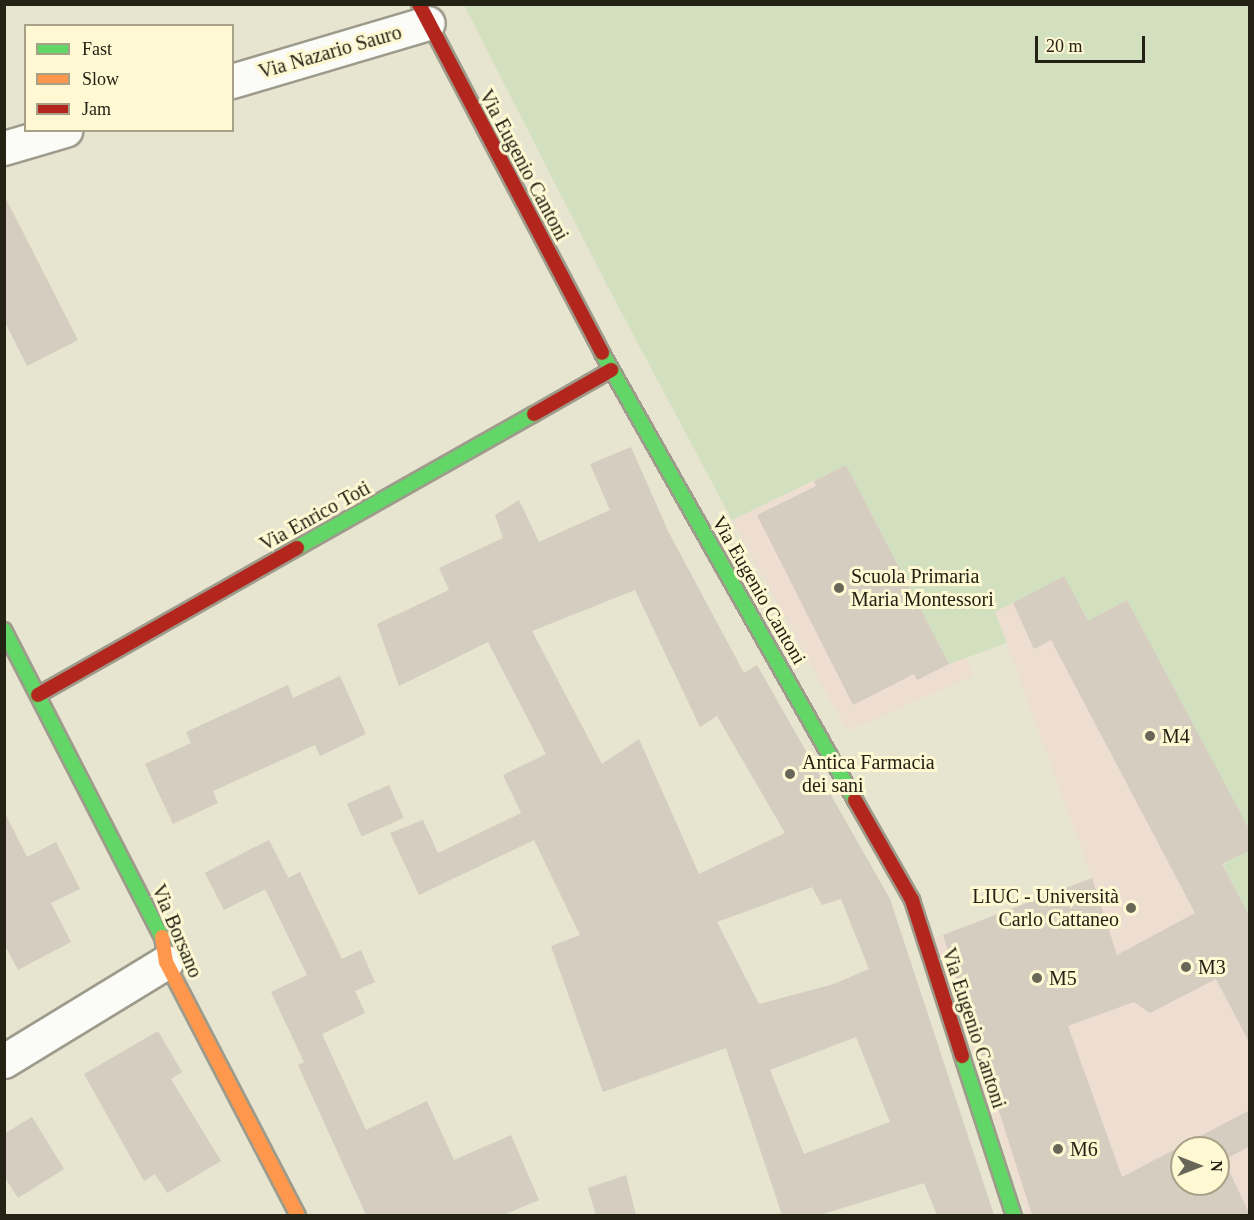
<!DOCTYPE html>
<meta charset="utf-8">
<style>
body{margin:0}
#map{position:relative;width:1254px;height:1220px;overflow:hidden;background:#e7e4d0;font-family:"Times New Roman",serif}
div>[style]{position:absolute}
.education>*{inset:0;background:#edded1}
.green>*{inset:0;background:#d3e0bf}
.building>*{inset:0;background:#d4cdc0;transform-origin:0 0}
.roads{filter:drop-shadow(2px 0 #9d9b8b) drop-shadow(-2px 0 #9d9b8b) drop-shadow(0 2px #9d9b8b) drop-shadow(0 -2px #9d9b8b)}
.street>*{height:33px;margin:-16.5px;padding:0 16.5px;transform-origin:16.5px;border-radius:16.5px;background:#fbfbf8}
.fast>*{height:14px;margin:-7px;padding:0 7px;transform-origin:7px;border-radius:7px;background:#63d668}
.slow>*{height:14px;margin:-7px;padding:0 7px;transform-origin:7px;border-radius:7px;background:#ff974d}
.jam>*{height:14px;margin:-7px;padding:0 7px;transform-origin:7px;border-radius:7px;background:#b3261e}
.dots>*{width:16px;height:16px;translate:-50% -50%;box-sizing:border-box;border:3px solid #fef8d3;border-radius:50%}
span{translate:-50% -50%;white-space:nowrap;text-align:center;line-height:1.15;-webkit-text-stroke:6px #fef8d3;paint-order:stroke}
.street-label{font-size:20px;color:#242214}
.poi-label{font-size:20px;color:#242214}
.left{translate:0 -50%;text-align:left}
.right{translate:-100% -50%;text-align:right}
.frame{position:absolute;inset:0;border:6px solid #242214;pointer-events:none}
.legend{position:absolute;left:24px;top:24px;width:210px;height:108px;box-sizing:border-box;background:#fef8d3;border:2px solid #a7a287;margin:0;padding:8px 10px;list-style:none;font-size:18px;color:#242214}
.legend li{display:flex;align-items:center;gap:12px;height:30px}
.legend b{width:30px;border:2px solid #a7a287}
.north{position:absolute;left:1170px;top:1136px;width:60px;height:60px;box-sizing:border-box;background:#fef8d3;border:2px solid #a7a287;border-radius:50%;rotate:90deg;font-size:16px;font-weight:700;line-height:24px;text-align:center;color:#242214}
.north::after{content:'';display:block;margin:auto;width:21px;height:27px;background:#686656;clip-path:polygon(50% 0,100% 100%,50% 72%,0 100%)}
.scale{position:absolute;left:1035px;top:36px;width:110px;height:27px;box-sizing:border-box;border:3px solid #242214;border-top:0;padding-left:8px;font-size:18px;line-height:21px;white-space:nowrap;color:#242214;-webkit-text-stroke:4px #fef8d3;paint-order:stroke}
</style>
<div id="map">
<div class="education">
<i style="clip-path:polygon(846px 465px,949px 663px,965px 656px,973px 676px,847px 731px,732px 520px)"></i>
<i style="clip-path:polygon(evenodd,1064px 576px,1127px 600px,1249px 831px,1249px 1215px,1027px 1215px,934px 938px,1092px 878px,995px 612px,1064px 576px,1182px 1148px,1218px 1148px,1218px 1184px,1182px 1184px,1182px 1148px)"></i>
</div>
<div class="green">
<i style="clip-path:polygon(464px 5px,1249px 5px,1249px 831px,1127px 600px,1088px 621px,1064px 577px,995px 612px,1007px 643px,949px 664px,846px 465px,732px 520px,609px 289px)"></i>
<i style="clip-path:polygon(1249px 850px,1249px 917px,1223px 864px)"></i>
</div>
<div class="building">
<i style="clip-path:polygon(4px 195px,78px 340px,27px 366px,4px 320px)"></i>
<i style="clip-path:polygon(evenodd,631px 447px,668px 531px,744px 673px,757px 665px,890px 899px,994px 1215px,937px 1215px,924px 1183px,820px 1215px,782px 1215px,726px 1048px,603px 1092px,551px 946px,580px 935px,534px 840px,419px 895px,390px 833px,423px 820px,438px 853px,521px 813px,503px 775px,546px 754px,488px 642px,399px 686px,377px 624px,449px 590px,439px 568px,503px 538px,495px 515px,519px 500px,539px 542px,610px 510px,590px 464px,631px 447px,635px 590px,700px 727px,717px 716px,785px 833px,699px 874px,639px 739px,602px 764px,532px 631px,635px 590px,631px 447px,812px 887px,822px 905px,841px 899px,869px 969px,834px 984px,759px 1004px,717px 922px,812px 887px,631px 447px,856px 1037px,890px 1122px,804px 1154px,770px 1070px,856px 1037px)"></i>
<i style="clip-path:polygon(846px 465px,949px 664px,917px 680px,914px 674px,853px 705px,757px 515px,816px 486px,814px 481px)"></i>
<i style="clip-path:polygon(evenodd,1064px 576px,1088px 621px,1127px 600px,1250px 831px,1250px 850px,1222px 864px,1250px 917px,1250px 1044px,1216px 979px,1150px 1013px,1134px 1002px,1068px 1026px,1122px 1177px,1250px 1110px,1250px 1146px,1224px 1160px,1250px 1215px,1032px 1215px,943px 935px,1092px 878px,1117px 955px,1195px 913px,1051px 640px,1034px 649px,1013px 603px,1064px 576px,1182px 1148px,1218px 1148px,1218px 1184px,1182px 1184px,1182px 1148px)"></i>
<i style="clip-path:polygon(340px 676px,366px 734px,320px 756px,315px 745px,213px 791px,218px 803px,173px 824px,145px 764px,191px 743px,186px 732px,288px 685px,293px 698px)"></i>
<i style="left:389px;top:785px;width:36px;height:46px;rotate:66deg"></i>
<i style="clip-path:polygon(4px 811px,27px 857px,56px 842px,80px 889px,51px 903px,71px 942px,18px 970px,4px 944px)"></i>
<i style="left:269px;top:840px;width:42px;height:72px;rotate:63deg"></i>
<i style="clip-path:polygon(300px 872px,342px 959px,361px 950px,375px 982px,355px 991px,365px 1013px,322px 1034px,366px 1130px,427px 1101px,454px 1160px,511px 1135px,539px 1200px,503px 1215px,366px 1215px,298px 1065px,304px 1062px,271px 992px,307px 975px,265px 889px)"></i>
<i style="clip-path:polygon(158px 1031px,182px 1072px,171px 1079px,221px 1161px,167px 1193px,155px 1174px,144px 1181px,84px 1074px)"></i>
<i style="clip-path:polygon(32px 1117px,64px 1169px,18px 1198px,4px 1176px,4px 1134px)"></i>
<i style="clip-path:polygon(626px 1175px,636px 1215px,596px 1215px,588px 1188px)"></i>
</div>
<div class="roads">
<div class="street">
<i style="left:232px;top:81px;width:204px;rotate:-16.5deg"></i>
<i style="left:4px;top:148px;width:64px;rotate:-16.4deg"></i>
<i style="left:4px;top:1061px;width:190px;rotate:-31.4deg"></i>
</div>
<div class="fast">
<i style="left:602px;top:353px;width:514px;rotate:60.49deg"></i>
<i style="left:297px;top:548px;width:272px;rotate:-29.5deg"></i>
<i style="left:4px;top:630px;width:345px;rotate:62.8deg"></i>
<i style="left:962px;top:1056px;width:168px;rotate:72deg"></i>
</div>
<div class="slow">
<i style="left:162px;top:937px;width:25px;rotate:81deg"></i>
<i style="left:166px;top:962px;width:286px;rotate:62.5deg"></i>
</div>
<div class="jam">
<i style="left:419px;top:4px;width:394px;rotate:62.3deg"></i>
<i style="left:534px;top:414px;width:89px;rotate:-29.7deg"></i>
<i style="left:38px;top:695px;width:298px;rotate:-29.6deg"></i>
<i style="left:855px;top:800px;width:115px;rotate:60.3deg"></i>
<i style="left:912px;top:900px;width:164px;rotate:72.2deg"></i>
</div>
</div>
<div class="dots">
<i style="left:839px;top:588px;background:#686656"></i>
<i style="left:1150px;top:736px;background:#686656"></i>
<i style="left:790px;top:774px;background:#686656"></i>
<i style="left:1131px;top:908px;background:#686656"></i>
<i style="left:1186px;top:967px;background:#686656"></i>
<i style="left:1037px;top:978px;background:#686656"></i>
<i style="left:1058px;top:1149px;background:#686656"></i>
</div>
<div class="street-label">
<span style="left:330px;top:52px;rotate:-16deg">Via Nazario Sauro</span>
<span style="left:524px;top:165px;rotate:62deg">Via Eugenio Cantoni</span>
<span style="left:315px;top:516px;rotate:-29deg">Via Enrico Toti</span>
<span style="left:759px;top:590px;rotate:60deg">Via Eugenio Cantoni</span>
<span style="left:177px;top:931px;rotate:67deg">Via Borsano</span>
<span style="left:974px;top:1028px;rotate:72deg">Via Eugenio Cantoni</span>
</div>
<div class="poi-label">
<span class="left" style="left:851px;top:588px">Scuola Primaria<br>Maria Montessori</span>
<span class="left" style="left:1162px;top:736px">M4</span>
<span class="left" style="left:802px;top:774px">Antica Farmacia<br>dei sani</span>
<span class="right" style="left:1119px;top:908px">LIUC - Università<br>Carlo Cattaneo</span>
<span class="left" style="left:1198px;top:967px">M3</span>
<span class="left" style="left:1049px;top:978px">M5</span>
<span class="left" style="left:1070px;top:1149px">M6</span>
</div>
<div class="frame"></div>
<ul class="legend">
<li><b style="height:8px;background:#63d668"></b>Fast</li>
<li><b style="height:8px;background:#ff974d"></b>Slow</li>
<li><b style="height:8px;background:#b3261e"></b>Jam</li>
</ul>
<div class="north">N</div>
<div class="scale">20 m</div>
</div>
